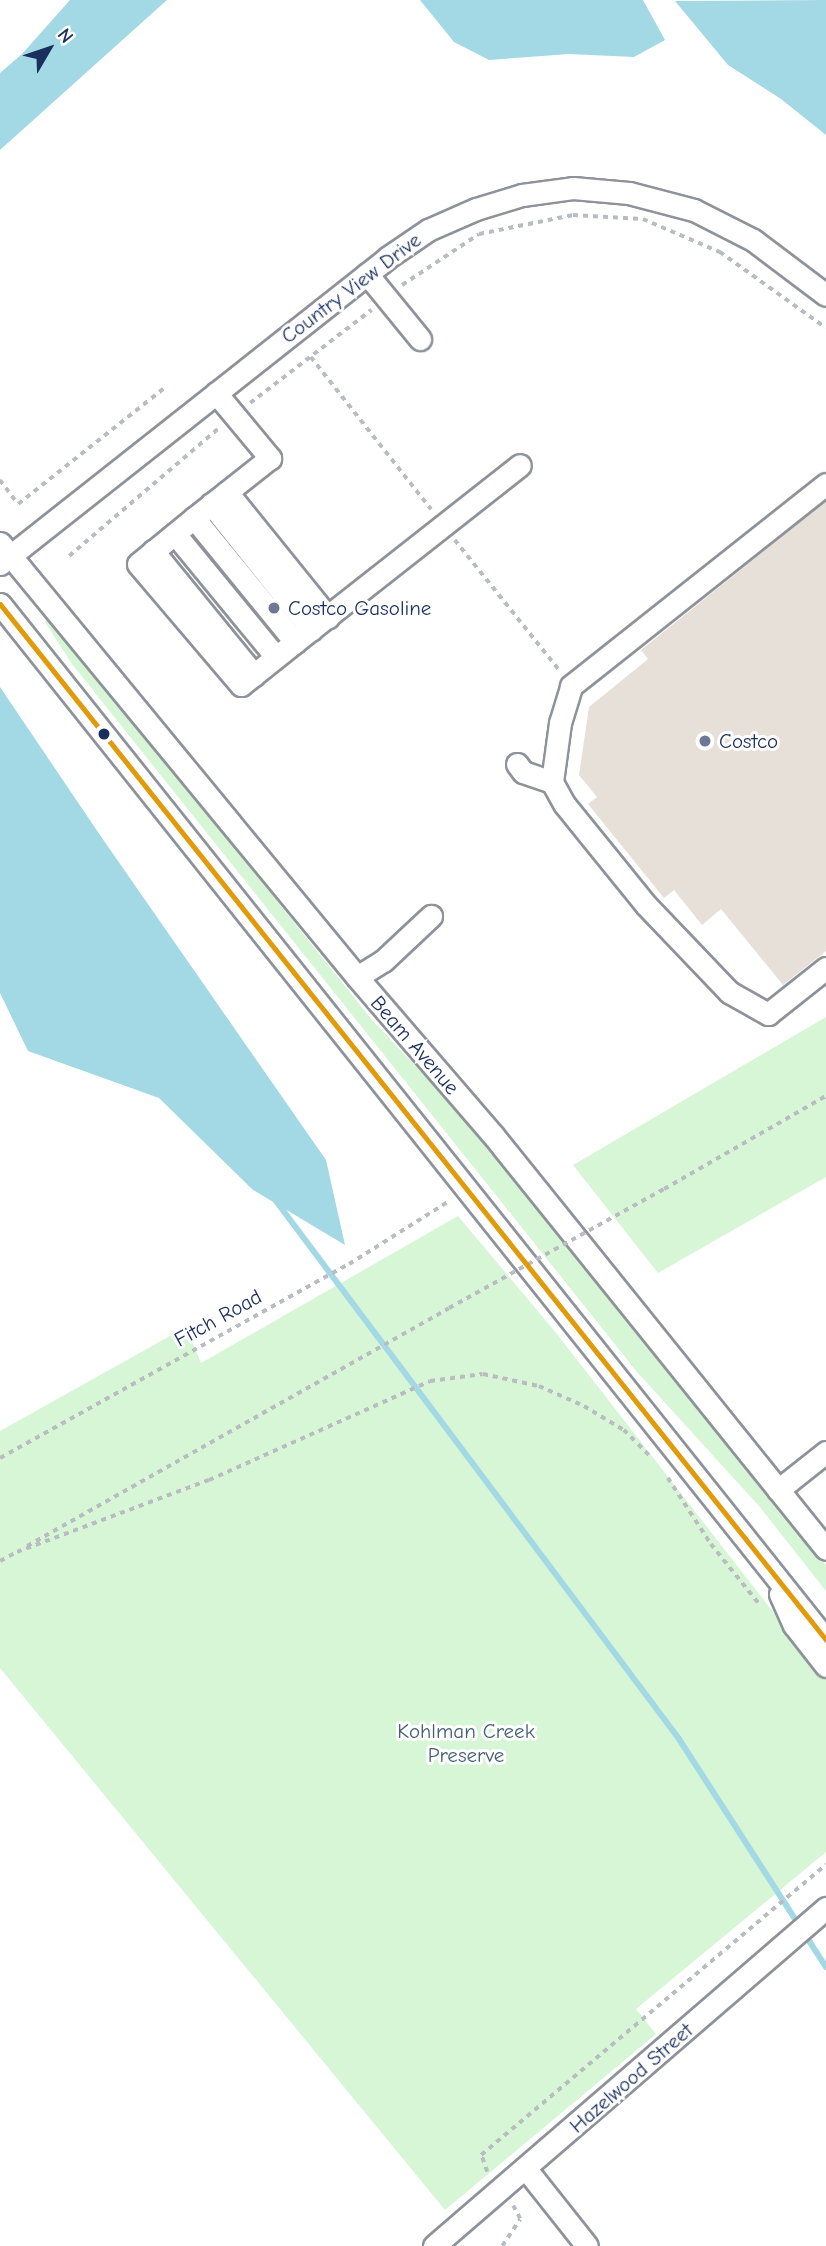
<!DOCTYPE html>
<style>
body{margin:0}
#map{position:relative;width:826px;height:2246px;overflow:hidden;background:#fff;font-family:"Comic Neue",sans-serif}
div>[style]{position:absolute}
.green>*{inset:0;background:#d7f6d5}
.water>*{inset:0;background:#a3d8e5}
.stream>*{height:6px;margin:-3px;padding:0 3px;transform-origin:3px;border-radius:3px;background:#a3d8e5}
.building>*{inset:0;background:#e7e0d8}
.path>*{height:3.5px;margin-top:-1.75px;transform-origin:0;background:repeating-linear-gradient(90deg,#b9bcc1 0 5px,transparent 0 10px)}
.roads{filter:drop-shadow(2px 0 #8e929a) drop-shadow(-2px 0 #8e929a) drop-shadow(0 2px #8e929a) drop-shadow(0 -2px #8e929a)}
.minor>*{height:21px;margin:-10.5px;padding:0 10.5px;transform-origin:10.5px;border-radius:10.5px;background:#fff}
.path-bridge>*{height:3.5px;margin-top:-1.75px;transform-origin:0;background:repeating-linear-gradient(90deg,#b9bcc1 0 5px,transparent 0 10px)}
.bus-1>*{height:5px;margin:-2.5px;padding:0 2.5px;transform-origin:2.5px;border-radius:2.5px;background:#e19a09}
.dots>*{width:19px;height:19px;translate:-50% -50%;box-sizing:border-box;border:4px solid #fff;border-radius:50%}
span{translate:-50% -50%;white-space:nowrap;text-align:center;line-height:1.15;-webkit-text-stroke:6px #fff;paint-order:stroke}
.street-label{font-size:21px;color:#1b2f5e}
.poi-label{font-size:21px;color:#1b2f5e}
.left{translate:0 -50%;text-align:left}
.park-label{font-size:21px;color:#425f73}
.north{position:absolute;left:14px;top:14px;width:70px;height:70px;-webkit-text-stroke:5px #fff;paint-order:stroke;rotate:51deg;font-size:19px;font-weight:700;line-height:28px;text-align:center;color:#1b2f5e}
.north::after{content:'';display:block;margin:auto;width:24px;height:32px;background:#1b2f5e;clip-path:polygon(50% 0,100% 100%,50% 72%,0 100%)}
</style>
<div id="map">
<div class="green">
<i style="clip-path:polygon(50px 617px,372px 1020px,462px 1115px,533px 1199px,826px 1565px,826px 1591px,759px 1506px,637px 1372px,72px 664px,45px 622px)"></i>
<i style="clip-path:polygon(826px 1017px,826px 1177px,658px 1273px,573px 1165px)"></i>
<i style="clip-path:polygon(458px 1216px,557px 1334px,826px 1680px,826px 1852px,636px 2009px,656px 2034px,445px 2210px,0 1668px,0 1431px,186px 1327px,201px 1363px)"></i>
</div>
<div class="water">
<i style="clip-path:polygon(70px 0,167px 0,0 150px,0 73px,22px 54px)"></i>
<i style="clip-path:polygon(420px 0,643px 0,665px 40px,634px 57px,569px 54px,489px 60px,454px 42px)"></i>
<i style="clip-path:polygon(826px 0,826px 135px,781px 99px,728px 65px,675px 1px)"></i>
<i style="clip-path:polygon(0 687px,102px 838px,326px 1160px,345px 1245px,253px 1190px,159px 1098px,28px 1051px,0 993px)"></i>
</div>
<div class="stream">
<i style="left:276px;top:1201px;width:672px;rotate:53.16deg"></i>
<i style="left:679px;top:1739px;width:271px;rotate:57.2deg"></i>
</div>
<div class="building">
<i style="clip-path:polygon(826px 501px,826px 951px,783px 985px,721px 909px,702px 925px,674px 890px,664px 898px,588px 804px,597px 797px,579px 775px,589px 707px,648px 659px,641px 650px)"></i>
</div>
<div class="path">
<i style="left:402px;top:285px;width:92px;rotate:-33.5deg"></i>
<i style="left:479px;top:234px;width:96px;rotate:-11.4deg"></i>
<i style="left:573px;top:215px;width:70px;rotate:3.3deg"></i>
<i style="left:643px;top:219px;width:84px;rotate:23.2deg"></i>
<i style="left:720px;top:252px;width:130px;rotate:35.6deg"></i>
<i style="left:311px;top:357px;width:194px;rotate:51.7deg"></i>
<i style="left:250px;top:403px;width:153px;rotate:-37.5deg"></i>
<i style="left:0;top:480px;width:30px;rotate:53deg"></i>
<i style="left:18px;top:504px;width:190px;rotate:-38.4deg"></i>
<i style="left:455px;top:540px;width:168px;rotate:51.3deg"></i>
<i style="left:69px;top:556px;width:197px;rotate:-40.5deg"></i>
<i style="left:664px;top:1189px;width:187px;rotate:-29.9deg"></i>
<i style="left:0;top:1458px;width:399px;rotate:-29.1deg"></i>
<i style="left:349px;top:1264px;width:118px;rotate:-32.2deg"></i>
<i style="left:668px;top:1478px;width:79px;rotate:56.9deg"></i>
<i style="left:711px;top:1544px;width:78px;rotate:51.2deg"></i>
<i style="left:27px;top:1546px;width:484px;rotate:-29.4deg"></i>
<i style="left:17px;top:1552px;width:205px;rotate:-20.6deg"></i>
<i style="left:209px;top:1480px;width:242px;rotate:-24.1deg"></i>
<i style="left:430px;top:1381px;width:53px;rotate:-7.5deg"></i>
<i style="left:483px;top:1374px;width:57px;rotate:12.1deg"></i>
<i style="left:539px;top:1386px;width:49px;rotate:24deg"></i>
<i style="left:584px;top:1406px;width:47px;rotate:31deg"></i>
<i style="left:624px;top:1430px;width:37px;rotate:45deg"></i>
<i style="left:0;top:1561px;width:19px;rotate:-28deg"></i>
<i style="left:487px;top:2172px;width:18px;rotate:-109deg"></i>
<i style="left:481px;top:2155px;width:451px;rotate:-40.1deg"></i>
<i style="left:502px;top:2246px;width:32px;rotate:-56deg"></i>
<i style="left:520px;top:2219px;width:15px;rotate:-118deg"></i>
</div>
<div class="roads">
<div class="minor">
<i style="left:367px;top:274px;width:84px;rotate:50.8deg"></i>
<i style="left:216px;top:393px;width:85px;rotate:50.3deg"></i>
<i style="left:270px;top:458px;width:97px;rotate:141.7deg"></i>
<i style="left:194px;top:518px;width:160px;rotate:50.8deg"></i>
<i style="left:295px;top:642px;width:286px;rotate:-38.2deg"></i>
<i style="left:227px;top:492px;width:161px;rotate:51.1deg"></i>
<i style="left:211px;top:504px;width:161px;rotate:51.3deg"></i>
<i style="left:194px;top:518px;width:72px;rotate:140.6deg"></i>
<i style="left:138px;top:564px;width:159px;rotate:49.6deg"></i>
<i style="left:241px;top:685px;width:69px;rotate:-38.5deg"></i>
<i style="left:175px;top:534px;width:159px;rotate:50.6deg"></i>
<i style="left:0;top:543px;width:562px;rotate:50.56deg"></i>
<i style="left:357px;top:977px;width:208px;rotate:49.3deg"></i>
<i style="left:493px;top:1135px;width:531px;rotate:51.19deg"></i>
<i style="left:153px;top:551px;width:160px;rotate:50.8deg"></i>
<i style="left:0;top:564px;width:493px;rotate:-38.3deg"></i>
<i style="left:387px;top:258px;width:50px;rotate:-34.3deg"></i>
<i style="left:428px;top:230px;width:52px;rotate:-23.6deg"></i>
<i style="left:476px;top:209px;width:48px;rotate:-16.9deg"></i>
<i style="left:522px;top:195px;width:51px;rotate:-7.8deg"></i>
<i style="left:573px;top:188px;width:56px;rotate:5.1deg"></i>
<i style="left:629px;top:193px;width:67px;rotate:14.7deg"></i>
<i style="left:694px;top:210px;width:66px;rotate:27deg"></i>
<i style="left:753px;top:240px;width:91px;rotate:37deg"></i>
<i style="left:0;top:604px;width:1325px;rotate:51.43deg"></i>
<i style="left:517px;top:764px;width:10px;rotate:53deg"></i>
<i style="left:523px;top:772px;width:31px;rotate:19deg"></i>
<i style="left:552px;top:782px;width:26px;rotate:61deg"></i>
<i style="left:565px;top:805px;width:129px;rotate:51deg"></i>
<i style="left:646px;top:905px;width:120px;rotate:46.3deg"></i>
<i style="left:729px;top:992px;width:45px;rotate:29.4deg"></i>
<i style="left:768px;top:1014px;width:74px;rotate:-38.4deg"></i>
<i style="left:552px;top:782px;width:60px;rotate:-82.3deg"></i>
<i style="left:560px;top:723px;width:39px;rotate:-73deg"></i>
<i style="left:571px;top:686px;width:325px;rotate:-38.4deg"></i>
<i style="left:357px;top:977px;width:31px;rotate:-32deg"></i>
<i style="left:383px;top:961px;width:66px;rotate:-43.2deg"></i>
<i style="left:778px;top:1490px;width:61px;rotate:-38.4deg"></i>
<i style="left:780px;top:1594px;width:34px;rotate:66deg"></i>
<i style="left:794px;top:1625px;width:52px;rotate:52deg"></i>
<i style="left:526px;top:2169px;width:98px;rotate:51.6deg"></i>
<i style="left:434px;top:2246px;width:518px;rotate:-40.77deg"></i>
</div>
</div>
<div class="path-bridge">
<i style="left:449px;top:1308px;width:246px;rotate:-29deg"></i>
</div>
<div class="bus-1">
<i style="left:0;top:604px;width:1325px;rotate:51.43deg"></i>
</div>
<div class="dots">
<i style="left:274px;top:608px;background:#6b7896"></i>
<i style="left:104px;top:734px;background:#1b2f5e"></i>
<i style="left:705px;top:741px;background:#6b7896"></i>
</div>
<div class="street-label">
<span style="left:351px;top:288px;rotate:-37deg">Country View Drive</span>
<span style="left:415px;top:1045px;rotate:49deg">Beam Avenue</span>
<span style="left:218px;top:1318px;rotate:-29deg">Fitch Road</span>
<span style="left:631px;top:2078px;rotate:-41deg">Hazelwood Street</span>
</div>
<div class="poi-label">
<span class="left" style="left:288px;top:608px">Costco Gasoline</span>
<span class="left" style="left:719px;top:741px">Costco</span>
</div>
<div class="park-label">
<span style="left:466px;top:1743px">Kohlman Creek<br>Preserve</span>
</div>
<div class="north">N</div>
</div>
